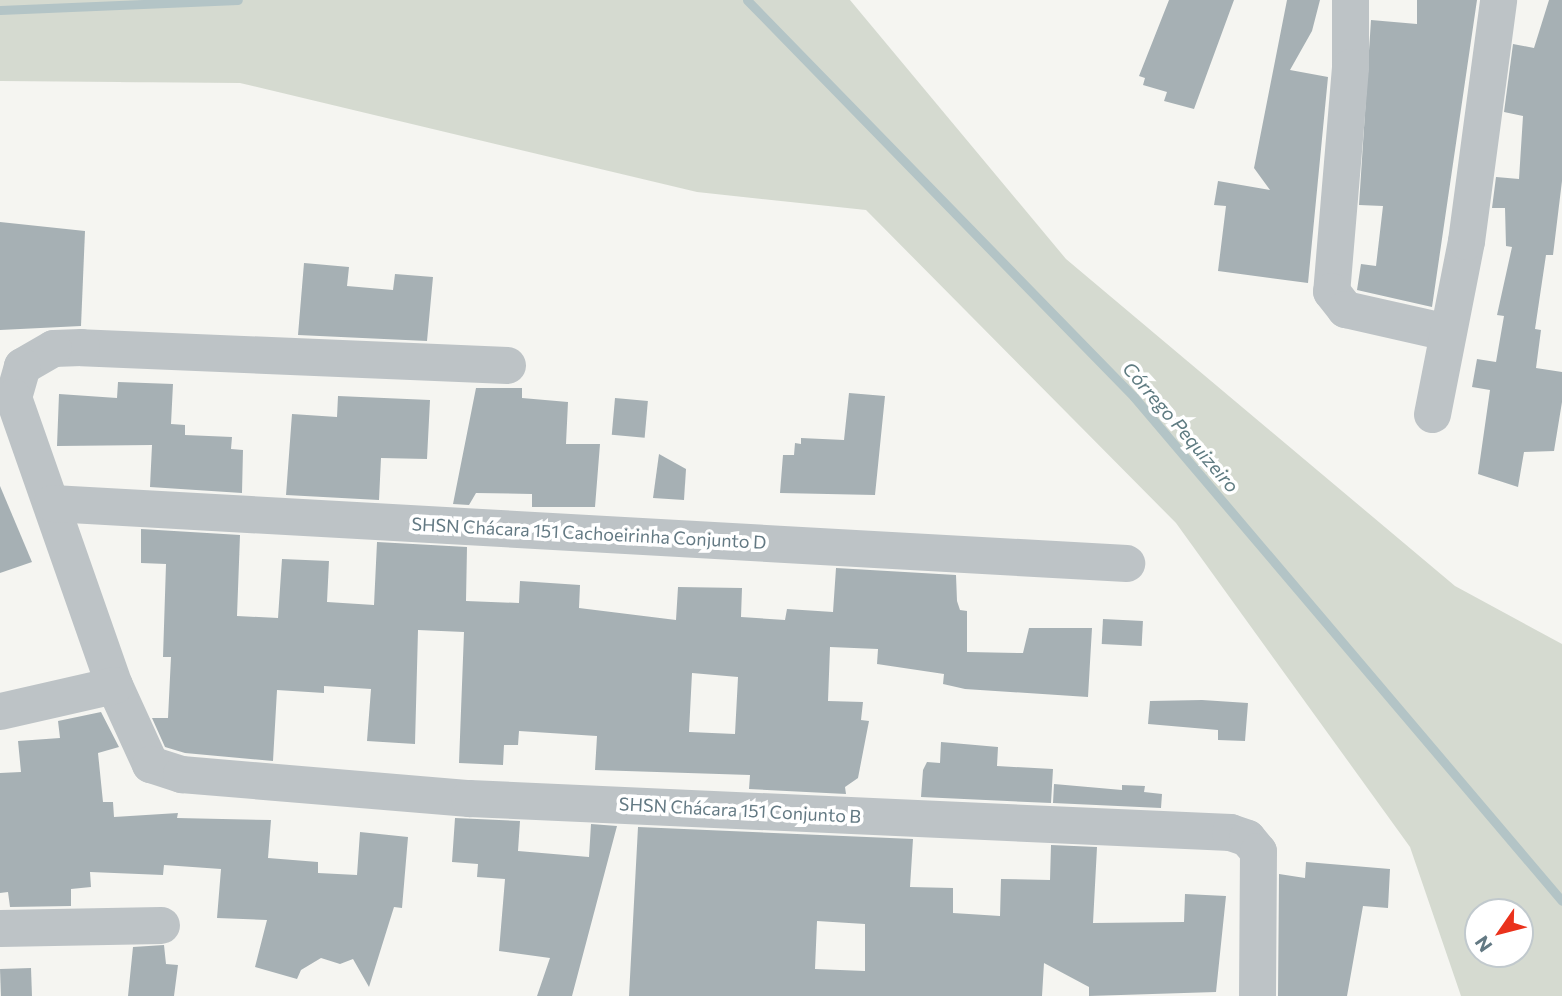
<!DOCTYPE html>
<meta charset="utf-8">
<style>
body{margin:0}
#map{position:relative;width:1562px;height:996px;overflow:hidden;background:#f5f5f1;font-family:Commissioner,sans-serif}
div>[style]{position:absolute}
.green>*{inset:0;background:#d5dad0}
.stream>*{height:9px;margin:-4.5px;padding:0 4.5px;transform-origin:4.5px;border-radius:4.5px;background:#b3c4c6}
.building>*{inset:0;background:#a6b0b4;transform-origin:0 0}
.street>*{height:37px;margin:-18.5px;padding:0 18.5px;transform-origin:18.5px;border-radius:18.5px;background:#bdc3c6}
span{translate:-50% -50%;white-space:nowrap;text-align:center;line-height:1.15;-webkit-text-stroke:7px #fff;paint-order:stroke}
.street-label{font-size:18px;color:#637983}
.water-label{font-size:19px;color:#5e7b81;font-style:italic}
.north{position:absolute;left:1464px;top:898px;width:70px;height:70px;box-sizing:border-box;background:#fff;border:2px solid #c1c9cd;border-radius:50%;rotate:235deg;font-size:19px;font-weight:700;line-height:28px;text-align:center;color:#637983}
.north::after{content:'';display:block;margin:auto;width:24px;height:32px;background:#ea321c;clip-path:polygon(50% 0,100% 100%,50% 72%,0 100%)}
</style>
<div id="map">
<div class="green">
<i style="clip-path:polygon(evenodd,0 0,850px 0,1066px 259px,1455px 586px,1562px 644px,1562px 996px,1461px 996px,1410px 847px,1176px 523px,866px 210px,697px 192px,240px 83px,0 81px,0 0,1520px 912px,1520px 954px,1478px 954px,1478px 912px,1520px 912px)"></i>
</div>
<div class="stream">
<i style="left:747px;top:0;width:554px;rotate:45.73deg"></i>
<i style="left:1134px;top:397px;width:661px;rotate:49.66deg"></i>
<i style="left:0;top:10px;width:238px;rotate:-2.4deg"></i>
</div>
<div class="building">
<i style="clip-path:polygon(1169px 0,1234px 0,1194px 109px,1164px 101px,1167px 92px,1143px 85px,1145px 78px,1139px 76px)"></i>
<i style="clip-path:polygon(1287px 0,1320px 0,1312px 31px,1290px 70px,1328px 77px,1308px 283px,1218px 271px,1226px 206px,1214px 205px,1218px 181px,1270px 190px,1254px 168px)"></i>
<i style="clip-path:polygon(1417px 0,1477px 0,1432px 307px,1357px 290px,1361px 264px,1376px 266px,1383px 206px,1359px 205px,1371px 20px,1417px 24px)"></i>
<i style="clip-path:polygon(1549px 0,1562px 0,1562px 181px,1553px 255px,1546px 255px,1535px 329px,1541px 330px,1536px 368px,1562px 372px,1562px 402px,1554px 451px,1524px 452px,1518px 487px,1478px 474px,1490px 390px,1472px 387px,1477px 359px,1496px 362px,1504px 316px,1497px 315px,1512px 247px,1506px 246px,1505px 208px,1492px 208px,1496px 177px,1519px 179px,1523px 116px,1504px 112px,1513px 44px,1534px 48px)"></i>
<i style="clip-path:polygon(0 222px,85px 231px,81px 326px,0 330px)"></i>
<i style="clip-path:polygon(304px 263px,349px 267px,347px 286px,393px 290px,395px 274px,433px 277px,427px 341px,298px 335px)"></i>
<i style="clip-path:polygon(118px 382px,173px 384px,171px 424px,185px 425px,185px 435px,232px 437px,231px 449px,243px 450px,242px 493px,150px 487px,152px 445px,57px 446px,59px 394px,117px 398px)"></i>
<i style="clip-path:polygon(476px 388px,522px 388px,522px 398px,568px 402px,566px 444px,600px 444px,595px 507px,532px 507px,532px 494px,476px 493px,469px 505px,453px 504px)"></i>
<i style="clip-path:polygon(849px 393px,885px 396px,875px 495px,780px 493px,783px 455px,794px 455px,795px 443px,801px 444px,801px 438px,844px 440px)"></i>
<i style="clip-path:polygon(338px 396px,430px 400px,427px 459px,381px 458px,379px 500px,286px 495px,292px 414px,337px 417px)"></i>
<i style="left:615px;top:398px;width:33px;height:37px;rotate:5deg"></i>
<i style="clip-path:polygon(659px 454px,686px 469px,684px 500px,653px 498px)"></i>
<i style="clip-path:polygon(0 486px,32px 562px,0 573px)"></i>
<i style="clip-path:polygon(evenodd,141px 529px,240px 535px,237px 616px,278px 618px,282px 559px,329px 561px,327px 602px,374px 605px,377px 542px,467px 547px,466px 601px,519px 603px,520px 581px,580px 585px,579px 608px,676px 620px,678px 587px,742px 588px,741px 617px,785px 620px,787px 609px,833px 612px,836px 568px,956px 575px,957px 601px,960px 610px,967px 611px,967px 652px,1023px 653px,1029px 628px,1092px 628px,1088px 697px,965px 689px,943px 684px,944px 674px,877px 664px,878px 649px,830px 647px,828px 701px,863px 702px,861px 720px,869px 721px,858px 778px,845px 787px,846px 794px,749px 789px,750px 775px,595px 770px,597px 736px,519px 731px,518px 745px,504px 745px,503px 765px,459px 763px,464px 632px,418px 630px,415px 744px,367px 741px,371px 689px,324px 686px,324px 693px,277px 690px,273px 761px,185px 753px,165px 747px,152px 718px,168px 718px,171px 657px,163px 657px,166px 564px,141px 563px,141px 529px,692px 673px,738px 677px,735px 734px,689px 732px,692px 673px)"></i>
<i style="left:1103px;top:619px;width:40px;height:25px;rotate:3deg"></i>
<i style="clip-path:polygon(1202px 700px,1248px 703px,1245px 741px,1218px 740px,1218px 730px,1148px 724px,1150px 701px)"></i>
<i style="clip-path:polygon(101px 712px,119px 747px,98px 753px,103px 802px,113px 802px,114px 817px,178px 813px,177px 818px,271px 820px,268px 858px,318px 862px,318px 873px,357px 875px,360px 832px,408px 837px,402px 908px,394px 907px,369px 987px,353px 959px,340px 964px,321px 958px,301px 970px,297px 979px,255px 967px,267px 920px,217px 918px,221px 869px,164px 865px,163px 875px,90px 872px,91px 887px,71px 889px,71px 906px,10px 907px,8px 892px,0 893px,0 773px,21px 772px,18px 741px,60px 738px,58px 721px)"></i>
<i style="clip-path:polygon(941px 742px,998px 747px,997px 766px,1053px 769px,1051px 803px,921px 797px,923px 770px,927px 762px,940px 763px)"></i>
<i style="clip-path:polygon(1054px 784px,1122px 790px,1122px 785px,1145px 786px,1144px 792px,1162px 794px,1161px 808px,1053px 803px)"></i>
<i style="clip-path:polygon(455px 818px,520px 821px,518px 851px,589px 857px,591px 824px,617px 826px,572px 996px,537px 996px,550px 958px,499px 951px,505px 879px,477px 877px,478px 864px,452px 862px)"></i>
<i style="clip-path:polygon(evenodd,638px 827px,913px 839px,910px 887px,953px 888px,953px 913px,1000px 916px,1001px 879px,1050px 880px,1051px 845px,1097px 847px,1093px 923px,1184px 922px,1185px 894px,1226px 896px,1216px 992px,1089px 996px,1089px 987px,1044px 963px,1042px 996px,629px 996px,638px 827px,817px 921px,865px 924px,865px 971px,815px 969px,817px 921px)"></i>
<i style="clip-path:polygon(1306px 862px,1390px 869px,1388px 908px,1363px 906px,1347px 996px,1278px 996px,1279px 874px,1305px 878px)"></i>
<i style="clip-path:polygon(164px 945px,166px 964px,178px 965px,174px 996px,128px 996px,133px 947px)"></i>
<i style="left:31px;top:968px;width:28px;height:31px;rotate:88deg"></i>
</div>
<div class="street">
<i style="left:1350px;top:0;width:67px;rotate:90deg"></i>
<i style="left:1350px;top:67px;width:225px;rotate:94.8deg"></i>
<i style="left:1331px;top:291px;width:23px;rotate:52deg"></i>
<i style="left:1345px;top:309px;width:105px;rotate:12.7deg"></i>
<i style="left:507px;top:365px;width:426px;rotate:-177.6deg"></i>
<i style="left:81px;top:347px;width:28px;rotate:178deg"></i>
<i style="left:53px;top:348px;width:36px;rotate:150deg"></i>
<i style="left:22px;top:366px;width:32px;rotate:106deg"></i>
<i style="left:13px;top:397px;width:305px;rotate:70.7deg"></i>
<i style="left:114px;top:685px;width:87px;rotate:65.5deg"></i>
<i style="left:150px;top:764px;width:33px;rotate:18deg"></i>
<i style="left:181px;top:774px;width:289px;rotate:4.8deg"></i>
<i style="left:469px;top:798px;width:762px;rotate:2.56deg"></i>
<i style="left:1230px;top:832px;width:18px;rotate:19deg"></i>
<i style="left:1247px;top:838px;width:17px;rotate:50deg"></i>
<i style="left:1258px;top:851px;width:145px;rotate:90.4deg"></i>
<i style="left:1432px;top:414px;width:176px;rotate:-78.9deg"></i>
<i style="left:1466px;top:241px;width:243px;rotate:-82.4deg"></i>
<i style="left:52px;top:503px;width:1076px;rotate:3.2deg"></i>
<i style="left:0;top:711px;width:117px;rotate:-12.8deg"></i>
<i style="left:0;top:928px;width:161px;rotate:-1.1deg"></i>
</div>
<div class="street-label">
<span style="left:589px;top:533px;rotate:3deg">SHSN Chácara 151 Cachoeirinha Conjunto D</span>
<span style="left:740px;top:810px;rotate:3deg">SHSN Chácara 151 Conjunto B</span>
</div>
<div class="water-label">
<span style="left:1181px;top:427px;rotate:49deg">Córrego Pequizeiro</span>
</div>
<div class="north">N</div>
</div>
